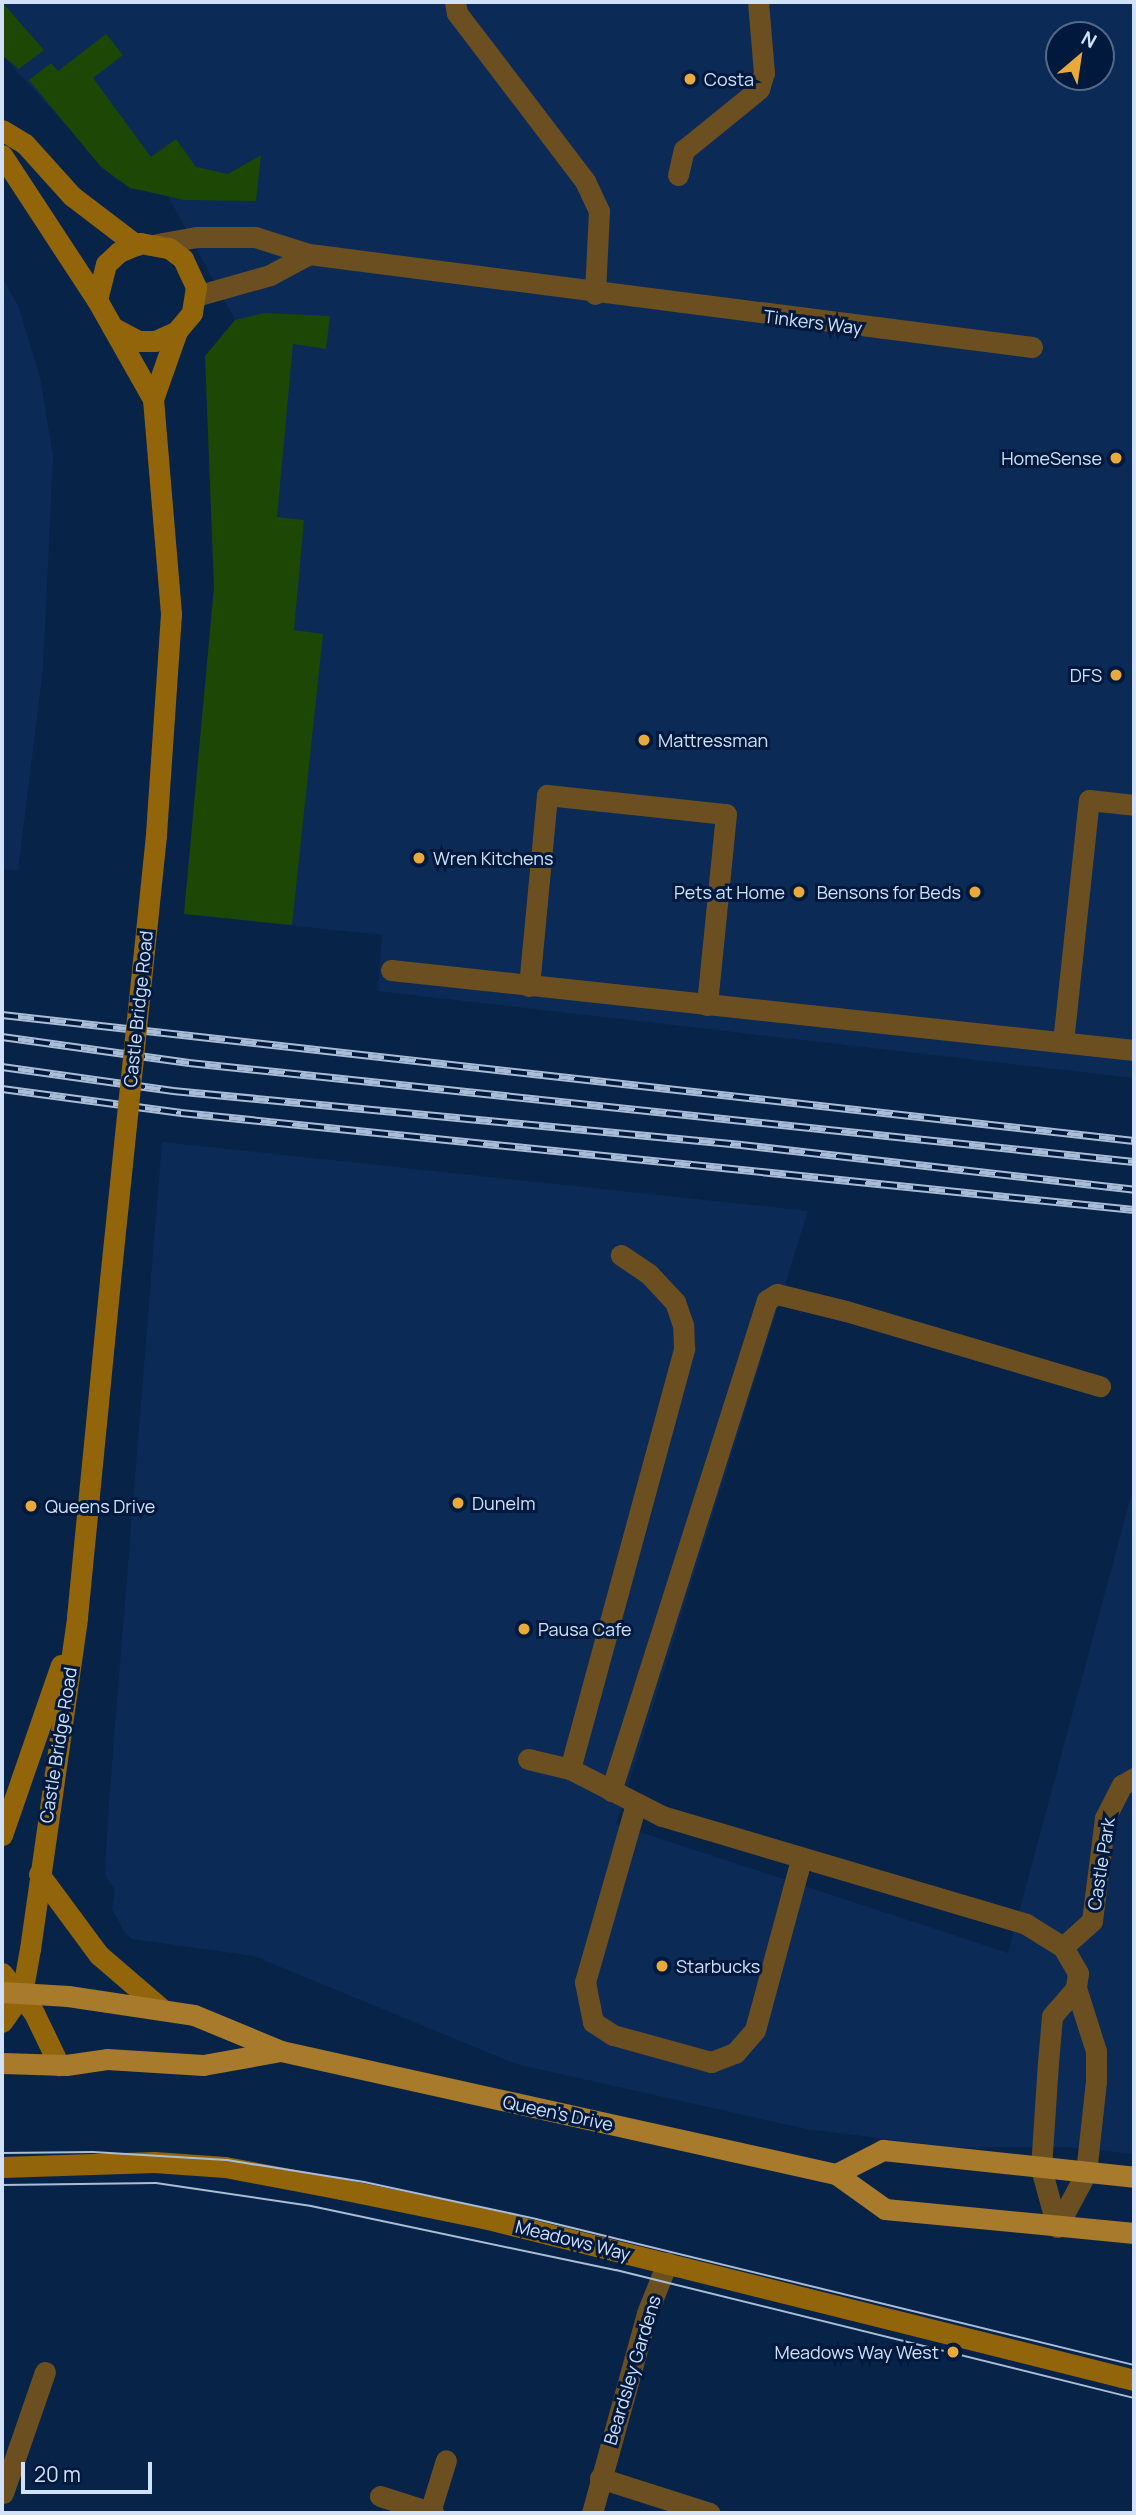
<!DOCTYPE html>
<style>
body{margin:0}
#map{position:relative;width:1136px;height:2515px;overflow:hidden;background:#082348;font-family:Manrope,sans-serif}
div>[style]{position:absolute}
.built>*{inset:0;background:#0b2b56}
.green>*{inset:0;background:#1d4704}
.lane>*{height:21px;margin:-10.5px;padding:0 10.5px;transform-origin:10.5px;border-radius:10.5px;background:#6b4f21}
.street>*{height:21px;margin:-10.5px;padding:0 10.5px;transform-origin:10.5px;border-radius:10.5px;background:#6b4f21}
.secondary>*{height:21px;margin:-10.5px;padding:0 10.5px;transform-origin:10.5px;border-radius:10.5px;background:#92650b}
.primary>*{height:21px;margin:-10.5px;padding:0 10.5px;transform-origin:10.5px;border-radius:10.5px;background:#a87a2b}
.tram>*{height:2px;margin:-1px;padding:0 1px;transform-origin:1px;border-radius:1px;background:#aabdd7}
.rail>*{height:8px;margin-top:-4px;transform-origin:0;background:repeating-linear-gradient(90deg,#01193d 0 16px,#aabdd7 0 32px);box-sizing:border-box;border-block:2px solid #aabdd7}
.secondary-bridge>*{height:21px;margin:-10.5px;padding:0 10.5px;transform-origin:10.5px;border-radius:10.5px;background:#92650b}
.dots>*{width:19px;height:19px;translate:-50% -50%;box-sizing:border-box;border:4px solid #01193d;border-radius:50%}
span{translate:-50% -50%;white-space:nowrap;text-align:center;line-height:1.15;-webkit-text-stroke:6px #01193d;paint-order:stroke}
.poi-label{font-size:18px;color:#d0e1f9}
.left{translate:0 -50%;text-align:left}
.right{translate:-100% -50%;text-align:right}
.street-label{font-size:18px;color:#d0e1f9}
.frame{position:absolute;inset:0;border:4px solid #d0e1f9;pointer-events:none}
.north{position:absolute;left:1045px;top:21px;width:70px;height:70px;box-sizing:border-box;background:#01193d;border:2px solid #546988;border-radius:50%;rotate:29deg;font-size:19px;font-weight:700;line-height:28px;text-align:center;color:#d0e1f9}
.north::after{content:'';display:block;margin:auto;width:24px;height:32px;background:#eaaa39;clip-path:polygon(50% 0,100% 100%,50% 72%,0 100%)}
.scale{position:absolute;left:21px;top:2462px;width:131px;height:32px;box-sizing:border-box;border:4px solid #d0e1f9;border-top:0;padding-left:9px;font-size:21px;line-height:24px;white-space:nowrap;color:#d0e1f9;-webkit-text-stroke:5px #01193d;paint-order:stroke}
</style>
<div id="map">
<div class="built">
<i style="clip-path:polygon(evenodd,2px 2px,1134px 2px,1134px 1078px,378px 991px,382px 935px,184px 914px,214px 587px,205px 356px,235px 320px,168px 196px,116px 180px,2px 55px,2px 2px,1059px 35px,1101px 35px,1101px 77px,1059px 77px,1059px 35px)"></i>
<i style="clip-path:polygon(2px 277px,19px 308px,40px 377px,53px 456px,43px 669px,18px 871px,2px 869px)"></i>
<i style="clip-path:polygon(162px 1142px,808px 1211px,616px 1824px,1008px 1953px,1134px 1485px,1134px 2154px,1067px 2147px,951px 2147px,806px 2129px,516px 2064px,254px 1956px,132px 1939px,125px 1933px,112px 1909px,115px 1890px,105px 1875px,109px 1801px)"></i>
</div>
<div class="green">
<i style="clip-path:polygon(2px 2px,44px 50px,19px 69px,2px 55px)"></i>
<i style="clip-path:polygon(106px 34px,123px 55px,93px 78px,151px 157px,176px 139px,196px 167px,228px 174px,261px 155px,256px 201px,184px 200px,149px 192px,130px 188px,101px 167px,29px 80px,51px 63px,58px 71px)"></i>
<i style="clip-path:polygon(264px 313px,330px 316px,326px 349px,293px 344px,277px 517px,304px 520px,294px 630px,323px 634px,292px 925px,184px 914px,214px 587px,205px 356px,235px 320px)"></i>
</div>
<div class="lane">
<i style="left:455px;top:2px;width:11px;rotate:80deg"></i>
<i style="left:457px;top:13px;width:211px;rotate:52.7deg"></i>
<i style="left:585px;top:181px;width:33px;rotate:65deg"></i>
<i style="left:599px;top:211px;width:83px;rotate:92.8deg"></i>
<i style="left:678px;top:175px;width:26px;rotate:-77deg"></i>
<i style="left:684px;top:150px;width:97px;rotate:-39.1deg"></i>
<i style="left:759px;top:89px;width:17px;rotate:-73deg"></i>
<i style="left:764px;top:73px;width:71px;rotate:-94.8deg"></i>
<i style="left:157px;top:244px;width:41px;rotate:-9.9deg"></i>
<i style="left:197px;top:237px;width:58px"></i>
<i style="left:255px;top:237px;width:57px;rotate:17.5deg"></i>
<i style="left:309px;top:254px;width:729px;rotate:7.33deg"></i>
<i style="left:196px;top:296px;width:77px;rotate:-15.8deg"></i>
<i style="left:270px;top:275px;width:44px;rotate:-28.3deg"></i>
<i style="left:391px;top:970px;width:747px;rotate:6.15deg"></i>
<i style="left:529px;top:986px;width:192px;rotate:-84.6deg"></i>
<i style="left:547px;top:795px;width:180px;rotate:6.1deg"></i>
<i style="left:726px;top:814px;width:192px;rotate:95.7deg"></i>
<i style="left:1063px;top:1042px;width:243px;rotate:-83.9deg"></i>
<i style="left:1089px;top:800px;width:45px;rotate:6.3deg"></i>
<i style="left:570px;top:1769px;width:436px;rotate:-74.8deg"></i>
<i style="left:684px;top:1348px;width:23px;rotate:-92deg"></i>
<i style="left:683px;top:1325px;width:24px;rotate:-109deg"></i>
<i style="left:675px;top:1302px;width:38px;rotate:-133deg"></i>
<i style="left:649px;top:1274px;width:34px;rotate:-146deg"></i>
<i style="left:611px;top:1791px;width:515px;rotate:-72.37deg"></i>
<i style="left:767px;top:1300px;width:12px;rotate:-31deg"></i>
<i style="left:777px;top:1294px;width:71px;rotate:13.8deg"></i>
<i style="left:846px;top:1311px;width:265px;rotate:16.5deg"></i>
<i style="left:636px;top:1804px;width:185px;rotate:106deg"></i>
<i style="left:585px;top:1982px;width:41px;rotate:78.7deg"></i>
<i style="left:593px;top:2022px;width:24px;rotate:33deg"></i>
<i style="left:613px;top:2035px;width:102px;rotate:15.4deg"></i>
<i style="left:711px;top:2062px;width:26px;rotate:-21deg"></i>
<i style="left:735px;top:2053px;width:30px;rotate:-49deg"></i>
<i style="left:755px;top:2030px;width:177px;rotate:-74.9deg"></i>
<i style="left:600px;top:2478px;width:115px;rotate:17.7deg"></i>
<i style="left:3px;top:2493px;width:128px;rotate:-70.9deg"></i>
</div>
<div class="street">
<i style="left:528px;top:1759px;width:43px;rotate:13.4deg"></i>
<i style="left:570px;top:1769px;width:103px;rotate:27.1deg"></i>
<i style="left:662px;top:1816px;width:380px;rotate:16.5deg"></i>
<i style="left:1026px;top:1924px;width:44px;rotate:31.9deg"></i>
<i style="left:1063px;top:1947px;width:30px;rotate:60deg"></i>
<i style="left:1078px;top:1973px;width:15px;rotate:98deg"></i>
<i style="left:1076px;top:1988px;width:66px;rotate:72.4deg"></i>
<i style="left:1096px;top:2051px;width:30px;rotate:90deg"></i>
<i style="left:1096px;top:2081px;width:93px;rotate:96.2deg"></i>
<i style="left:1086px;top:2173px;width:61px;rotate:118.2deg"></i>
<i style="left:1057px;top:2227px;width:61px;rotate:-105.2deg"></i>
<i style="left:1041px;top:2168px;width:105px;rotate:-86.2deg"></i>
<i style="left:1048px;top:2063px;width:47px;rotate:-85.1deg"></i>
<i style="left:1052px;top:2016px;width:37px;rotate:-49deg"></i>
<i style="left:1063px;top:1947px;width:39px;rotate:-42deg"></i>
<i style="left:1092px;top:1921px;width:104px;rotate:-82.8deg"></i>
<i style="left:1105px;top:1818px;width:37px;rotate:-63deg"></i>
<i style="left:1122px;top:1785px;width:14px;rotate:-30deg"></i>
<i style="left:380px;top:2496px;width:56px;rotate:17.8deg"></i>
<i style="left:430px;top:2512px;width:54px;rotate:-72.9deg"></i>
<i style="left:592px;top:2513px;width:207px;rotate:-74.6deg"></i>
<i style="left:647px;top:2313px;width:54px;rotate:-68.2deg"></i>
</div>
<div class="secondary">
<i style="left:2px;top:130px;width:27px;rotate:31deg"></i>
<i style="left:25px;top:144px;width:70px;rotate:47.9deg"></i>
<i style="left:72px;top:196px;width:81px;rotate:37.4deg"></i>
<i style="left:2px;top:155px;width:173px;rotate:56.8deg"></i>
<i style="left:97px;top:300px;width:114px;rotate:60.5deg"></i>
<i style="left:97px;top:300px;width:37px;rotate:-76deg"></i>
<i style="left:106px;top:264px;width:18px;rotate:-43deg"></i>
<i style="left:119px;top:252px;width:23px;rotate:-23deg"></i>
<i style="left:140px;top:243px;width:29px;rotate:10deg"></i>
<i style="left:169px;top:248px;width:18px;rotate:38deg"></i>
<i style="left:183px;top:259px;width:31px;rotate:65deg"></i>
<i style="left:196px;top:287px;width:26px;rotate:99deg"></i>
<i style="left:192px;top:313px;width:23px;rotate:130deg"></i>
<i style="left:177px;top:331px;width:72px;rotate:109.4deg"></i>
<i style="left:153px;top:399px;width:216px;rotate:85.2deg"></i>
<i style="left:171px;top:614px;width:223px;rotate:93.9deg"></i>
<i style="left:112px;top:327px;width:30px;rotate:28deg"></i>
<i style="left:138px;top:341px;width:17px"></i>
<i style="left:155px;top:341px;width:24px;rotate:-24deg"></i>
<i style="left:2px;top:1835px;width:180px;rotate:-70.9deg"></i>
<i style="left:39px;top:1874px;width:101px;rotate:53.5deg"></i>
<i style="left:99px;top:1955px;width:84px;rotate:40.7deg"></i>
<i style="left:2px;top:1973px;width:51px;rotate:51.3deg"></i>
<i style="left:34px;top:2013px;width:58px;rotate:64.3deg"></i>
<i style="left:2px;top:2022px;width:35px;rotate:-55deg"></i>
<i style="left:22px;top:1993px;width:45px;rotate:-79.7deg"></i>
<i style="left:30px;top:1949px;width:335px;rotate:-81.9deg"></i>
<i style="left:77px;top:1617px;width:339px;rotate:-84.4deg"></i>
<i style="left:2px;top:2167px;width:152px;rotate:-1.9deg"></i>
<i style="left:154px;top:2162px;width:71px;rotate:4deg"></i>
<i style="left:225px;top:2167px;width:118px;rotate:10.7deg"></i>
<i style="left:341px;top:2189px;width:146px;rotate:11.5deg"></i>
<i style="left:484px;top:2218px;width:670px;rotate:13.99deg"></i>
</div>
<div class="primary">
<i style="left:2px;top:1992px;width:66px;rotate:3.5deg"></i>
<i style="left:68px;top:1996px;width:127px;rotate:8.6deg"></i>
<i style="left:194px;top:2015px;width:94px;rotate:22.5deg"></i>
<i style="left:281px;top:2051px;width:568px;rotate:12.5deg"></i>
<i style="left:836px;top:2174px;width:60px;rotate:35.5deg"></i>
<i style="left:885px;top:2209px;width:250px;rotate:5.5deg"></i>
<i style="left:2px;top:2063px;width:64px;rotate:1.8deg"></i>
<i style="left:66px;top:2065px;width:41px;rotate:-8.3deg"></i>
<i style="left:107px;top:2059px;width:96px;rotate:3.6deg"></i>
<i style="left:203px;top:2065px;width:79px;rotate:-10.2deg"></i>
<i style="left:836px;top:2174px;width:53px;rotate:-27.1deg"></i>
<i style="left:883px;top:2150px;width:252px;rotate:6.1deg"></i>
</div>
<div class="tram">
<i style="left:2px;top:2153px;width:91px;rotate:-0.6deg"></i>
<i style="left:93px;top:2152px;width:134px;rotate:3.4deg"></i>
<i style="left:227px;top:2160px;width:139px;rotate:9.1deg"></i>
<i style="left:364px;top:2182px;width:176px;rotate:12.1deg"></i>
<i style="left:536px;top:2219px;width:616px;rotate:13.72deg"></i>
<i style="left:2px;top:2185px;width:154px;rotate:-0.7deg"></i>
<i style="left:156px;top:2183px;width:157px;rotate:8.4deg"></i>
<i style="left:311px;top:2206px;width:312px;rotate:11.9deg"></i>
<i style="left:616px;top:2270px;width:534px;rotate:13.88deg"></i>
</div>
<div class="rail">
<i style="left:2px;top:1015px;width:1139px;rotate:6.35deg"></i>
<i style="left:2px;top:1037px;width:189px;rotate:7.9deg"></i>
<i style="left:189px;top:1063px;width:950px;rotate:5.98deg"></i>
<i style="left:2px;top:1067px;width:173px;rotate:8deg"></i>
<i style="left:173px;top:1091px;width:571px;rotate:5.43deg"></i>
<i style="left:741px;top:1145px;width:396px;rotate:6.5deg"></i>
<i style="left:2px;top:1089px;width:181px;rotate:7.6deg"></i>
<i style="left:181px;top:1113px;width:958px;rotate:5.81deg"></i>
</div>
<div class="secondary-bridge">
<i style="left:110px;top:1280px;width:446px;rotate:-84.1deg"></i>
</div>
<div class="dots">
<i style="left:690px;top:79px;background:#eaaa39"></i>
<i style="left:1116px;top:458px;background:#eaaa39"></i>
<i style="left:1116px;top:675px;background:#eaaa39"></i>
<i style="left:644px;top:740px;background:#eaaa39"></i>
<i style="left:419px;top:858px;background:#eaaa39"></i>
<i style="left:799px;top:892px;background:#eaaa39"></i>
<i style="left:975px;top:892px;background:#eaaa39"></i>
<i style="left:458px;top:1503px;background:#eaaa39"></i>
<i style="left:31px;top:1506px;background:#eaaa39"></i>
<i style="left:524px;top:1629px;background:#eaaa39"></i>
<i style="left:662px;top:1966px;background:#eaaa39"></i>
<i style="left:953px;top:2352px;background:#eaaa39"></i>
</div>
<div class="poi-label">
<span class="left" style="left:704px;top:79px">Costa</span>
<span class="right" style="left:1102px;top:458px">HomeSense</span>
<span class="right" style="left:1102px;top:675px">DFS</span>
<span class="left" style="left:658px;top:740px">Mattressman</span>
<span class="left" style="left:433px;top:858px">Wren Kitchens</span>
<span class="right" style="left:785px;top:892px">Pets at Home</span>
<span class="right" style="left:961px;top:892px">Bensons for Beds</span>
<span class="left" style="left:472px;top:1503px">Dunelm</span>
<span class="left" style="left:45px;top:1506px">Queens Drive</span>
<span class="left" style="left:538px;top:1629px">Pausa Cafe</span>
<span class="left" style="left:676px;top:1966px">Starbucks</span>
<span class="right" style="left:939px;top:2352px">Meadows Way West</span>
</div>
<div class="street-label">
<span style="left:813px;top:322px;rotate:7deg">Tinkers Way</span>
<span style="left:138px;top:1009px;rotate:-84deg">Castle Bridge Road</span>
<span style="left:58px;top:1745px;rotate:-81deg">Castle Bridge Road</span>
<span style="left:1101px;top:1864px;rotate:-81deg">Castle Park</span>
<span style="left:558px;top:2113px;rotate:12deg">Queen's Drive</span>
<span style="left:573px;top:2240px;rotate:14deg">Meadows Way</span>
<span style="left:632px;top:2370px;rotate:-73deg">Beardsley Gardens</span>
</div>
<div class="frame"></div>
<div class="north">N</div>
<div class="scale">20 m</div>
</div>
